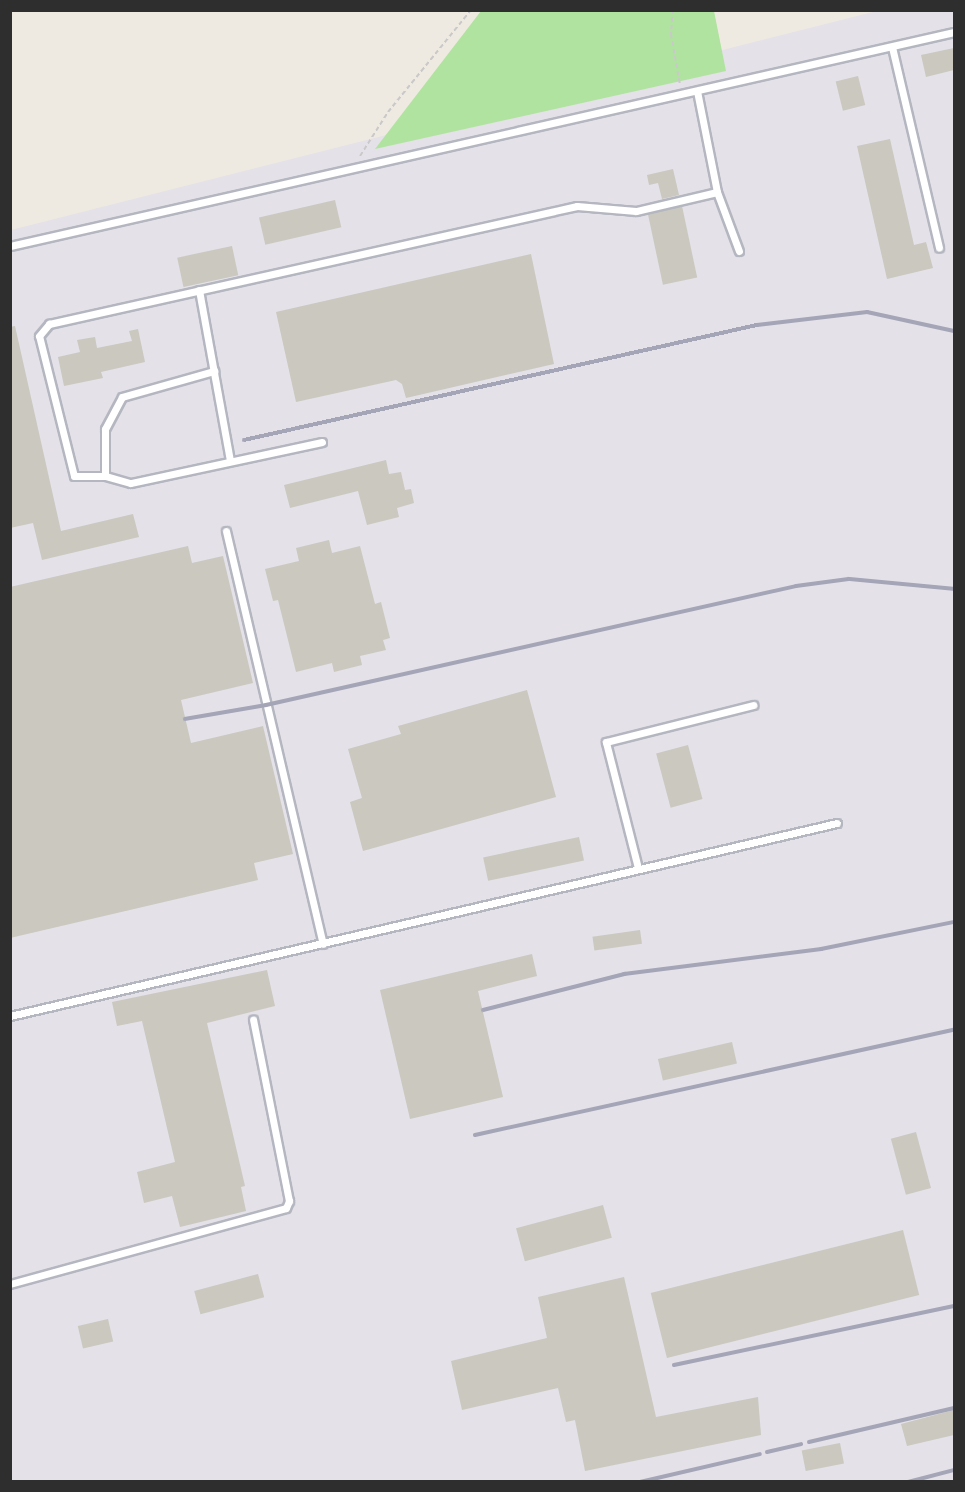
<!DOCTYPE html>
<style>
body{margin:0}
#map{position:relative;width:965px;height:1492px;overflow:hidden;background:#eeeae1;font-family:Roboto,sans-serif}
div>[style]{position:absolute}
.industrial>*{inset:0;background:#e4e1e8}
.green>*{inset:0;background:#b1e3a0}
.building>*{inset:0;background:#cac8bf;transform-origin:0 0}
.path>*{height:2px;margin-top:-1px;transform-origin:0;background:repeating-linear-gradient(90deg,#c9c9c9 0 4.5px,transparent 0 7.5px)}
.roads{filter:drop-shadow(2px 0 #b4b6c0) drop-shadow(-2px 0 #b4b6c0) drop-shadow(0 2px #b4b6c0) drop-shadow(0 -2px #b4b6c0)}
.service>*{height:7px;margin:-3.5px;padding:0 3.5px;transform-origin:3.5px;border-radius:3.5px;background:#fff}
.rail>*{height:4px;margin:-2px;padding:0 2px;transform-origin:2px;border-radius:2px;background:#a4a5b7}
span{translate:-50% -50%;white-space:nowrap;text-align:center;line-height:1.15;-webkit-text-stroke:5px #fff;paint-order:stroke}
.frame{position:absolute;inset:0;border:12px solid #2e2e2e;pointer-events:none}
</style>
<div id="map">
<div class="industrial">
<i style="clip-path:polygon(877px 11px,954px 11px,954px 1481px,11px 1481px,11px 230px)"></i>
</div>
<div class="green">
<i style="clip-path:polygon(481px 11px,714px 11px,726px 71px,375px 149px)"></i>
</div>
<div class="building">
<i style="clip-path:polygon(954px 48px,954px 70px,926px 77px,921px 55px)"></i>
<i style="left:858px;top:76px;width:30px;height:23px;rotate:76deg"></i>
<i style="clip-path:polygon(890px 139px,914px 245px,926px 242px,933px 268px,887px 279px,857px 146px)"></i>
<i style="clip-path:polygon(673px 169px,679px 195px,662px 199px,658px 183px,649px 185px,647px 175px)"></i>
<i style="left:335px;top:200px;width:28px;height:78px;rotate:77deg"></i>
<i style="left:682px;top:206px;width:73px;height:35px;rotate:78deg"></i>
<i style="left:232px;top:246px;width:30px;height:56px;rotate:78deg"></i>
<i style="clip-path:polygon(531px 254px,554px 364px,406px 398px,402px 384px,396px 380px,296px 402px,276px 312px)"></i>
<i style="clip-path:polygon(15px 326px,61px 531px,133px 514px,139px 537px,42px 560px,33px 523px,10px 528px,10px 327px)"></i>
<i style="clip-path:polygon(138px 329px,145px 362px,101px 372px,103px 378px,64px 386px,58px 357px,80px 352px,77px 340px,95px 337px,97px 348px,132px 341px,129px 331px)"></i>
<i style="clip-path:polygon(386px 460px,389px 474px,401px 472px,405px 490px,411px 489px,414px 503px,397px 508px,399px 517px,367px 525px,358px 491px,290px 508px,284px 485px)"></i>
<i style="clip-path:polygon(329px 540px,332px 553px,360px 546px,375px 604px,381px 602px,390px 638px,383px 640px,386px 650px,360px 656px,362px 665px,334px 672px,332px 663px,296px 672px,278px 600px,273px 601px,265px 569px,299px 561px,296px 548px)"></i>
<i style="clip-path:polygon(188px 546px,192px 563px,223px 556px,253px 683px,181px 700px,191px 743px,263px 726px,293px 854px,254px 863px,258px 880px,10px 938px,10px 587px)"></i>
<i style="clip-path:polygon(527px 690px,556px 797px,363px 851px,350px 802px,362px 798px,348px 749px,401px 734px,398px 726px)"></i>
<i style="left:688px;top:745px;width:56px;height:33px;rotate:75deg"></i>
<i style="left:579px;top:837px;width:24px;height:98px;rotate:78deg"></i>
<i style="left:640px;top:930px;width:14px;height:48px;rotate:82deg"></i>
<i style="clip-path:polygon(532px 954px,537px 976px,478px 991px,503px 1097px,410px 1119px,380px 990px)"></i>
<i style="clip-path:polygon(267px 970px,275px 1006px,207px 1023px,245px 1186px,241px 1187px,246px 1211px,180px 1227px,172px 1196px,144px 1203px,137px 1172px,175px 1162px,142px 1021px,117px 1026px,112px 1002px)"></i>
<i style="left:732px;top:1042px;width:22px;height:76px;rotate:77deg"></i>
<i style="left:916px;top:1132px;width:58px;height:26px;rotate:75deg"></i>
<i style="left:603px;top:1205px;width:34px;height:90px;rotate:75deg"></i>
<i style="left:903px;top:1230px;width:67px;height:260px;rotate:76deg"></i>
<i style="left:258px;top:1274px;width:24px;height:66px;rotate:75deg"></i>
<i style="clip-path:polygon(624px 1277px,656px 1417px,758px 1397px,761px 1435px,585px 1471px,575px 1420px,566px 1422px,558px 1388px,462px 1410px,451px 1361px,547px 1338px,538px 1297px)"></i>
<i style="left:108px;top:1319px;width:23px;height:31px;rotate:77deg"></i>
<i style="clip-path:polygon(954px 1410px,954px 1435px,907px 1446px,901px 1424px)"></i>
<i style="left:840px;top:1443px;width:21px;height:39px;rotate:79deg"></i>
</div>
<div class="path">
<i style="left:673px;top:10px;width:24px;rotate:95deg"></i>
<i style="left:671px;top:34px;width:52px;rotate:80deg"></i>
<i style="left:360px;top:156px;width:52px;rotate:-57.5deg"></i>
<i style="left:388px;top:112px;width:132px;rotate:-50.9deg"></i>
</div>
<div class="roads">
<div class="service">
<i style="left:892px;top:47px;width:206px;rotate:76.8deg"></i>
<i style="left:697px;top:91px;width:103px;rotate:78.8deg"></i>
<i style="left:717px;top:192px;width:63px;rotate:69.6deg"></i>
<i style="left:10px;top:246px;width:968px;rotate:-12.77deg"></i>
<i style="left:199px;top:290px;width:174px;rotate:79.7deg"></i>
<i style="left:322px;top:442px;width:196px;rotate:167.9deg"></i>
<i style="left:130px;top:483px;width:26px;rotate:-164deg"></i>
<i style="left:105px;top:476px;width:31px;rotate:180deg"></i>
<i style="left:74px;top:476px;width:144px;rotate:-104deg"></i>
<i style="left:39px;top:336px;width:16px;rotate:-50deg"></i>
<i style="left:49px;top:324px;width:541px;rotate:-12.6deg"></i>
<i style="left:577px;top:206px;width:59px;rotate:4.8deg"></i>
<i style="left:636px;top:211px;width:83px;rotate:-13.2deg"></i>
<i style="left:105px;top:476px;width:47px;rotate:-90deg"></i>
<i style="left:105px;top:429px;width:36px;rotate:-62deg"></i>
<i style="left:122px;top:397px;width:96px;rotate:-15.8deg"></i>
<i style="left:226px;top:531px;width:424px;rotate:76.8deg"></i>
<i style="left:638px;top:868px;width:130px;rotate:-104.3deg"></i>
<i style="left:606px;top:742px;width:152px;rotate:-14.1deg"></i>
<i style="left:10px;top:1016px;width:849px;rotate:-13.14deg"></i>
<i style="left:10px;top:1284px;width:286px;rotate:-15.4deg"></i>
<i style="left:286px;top:1208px;width:8px;rotate:-67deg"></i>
<i style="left:289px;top:1201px;width:185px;rotate:-101.2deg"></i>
</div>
</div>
<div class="rail">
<i style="left:244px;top:440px;width:526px;rotate:-12.64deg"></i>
<i style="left:757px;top:325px;width:111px;rotate:-6.7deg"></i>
<i style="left:867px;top:312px;width:89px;rotate:12.3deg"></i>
<i style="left:185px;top:719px;width:82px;rotate:-9.8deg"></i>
<i style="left:266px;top:705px;width:543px;rotate:-12.65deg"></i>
<i style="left:796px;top:586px;width:53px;rotate:-7.5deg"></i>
<i style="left:849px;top:579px;width:105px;rotate:5.4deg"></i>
<i style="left:483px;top:1010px;width:146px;rotate:-14.3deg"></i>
<i style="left:624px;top:974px;width:199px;rotate:-7.2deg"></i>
<i style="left:821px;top:949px;width:136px;rotate:-11.5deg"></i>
<i style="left:475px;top:1135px;width:490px;rotate:-12.4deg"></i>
<i style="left:674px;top:1365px;width:286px;rotate:-11.9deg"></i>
<i style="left:809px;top:1442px;width:149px;rotate:-13.2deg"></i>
<i style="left:767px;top:1452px;width:35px;rotate:-13deg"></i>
<i style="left:640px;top:1482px;width:123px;rotate:-13.1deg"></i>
<i style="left:908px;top:1482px;width:48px;rotate:-14.6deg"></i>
</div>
<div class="frame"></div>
</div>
